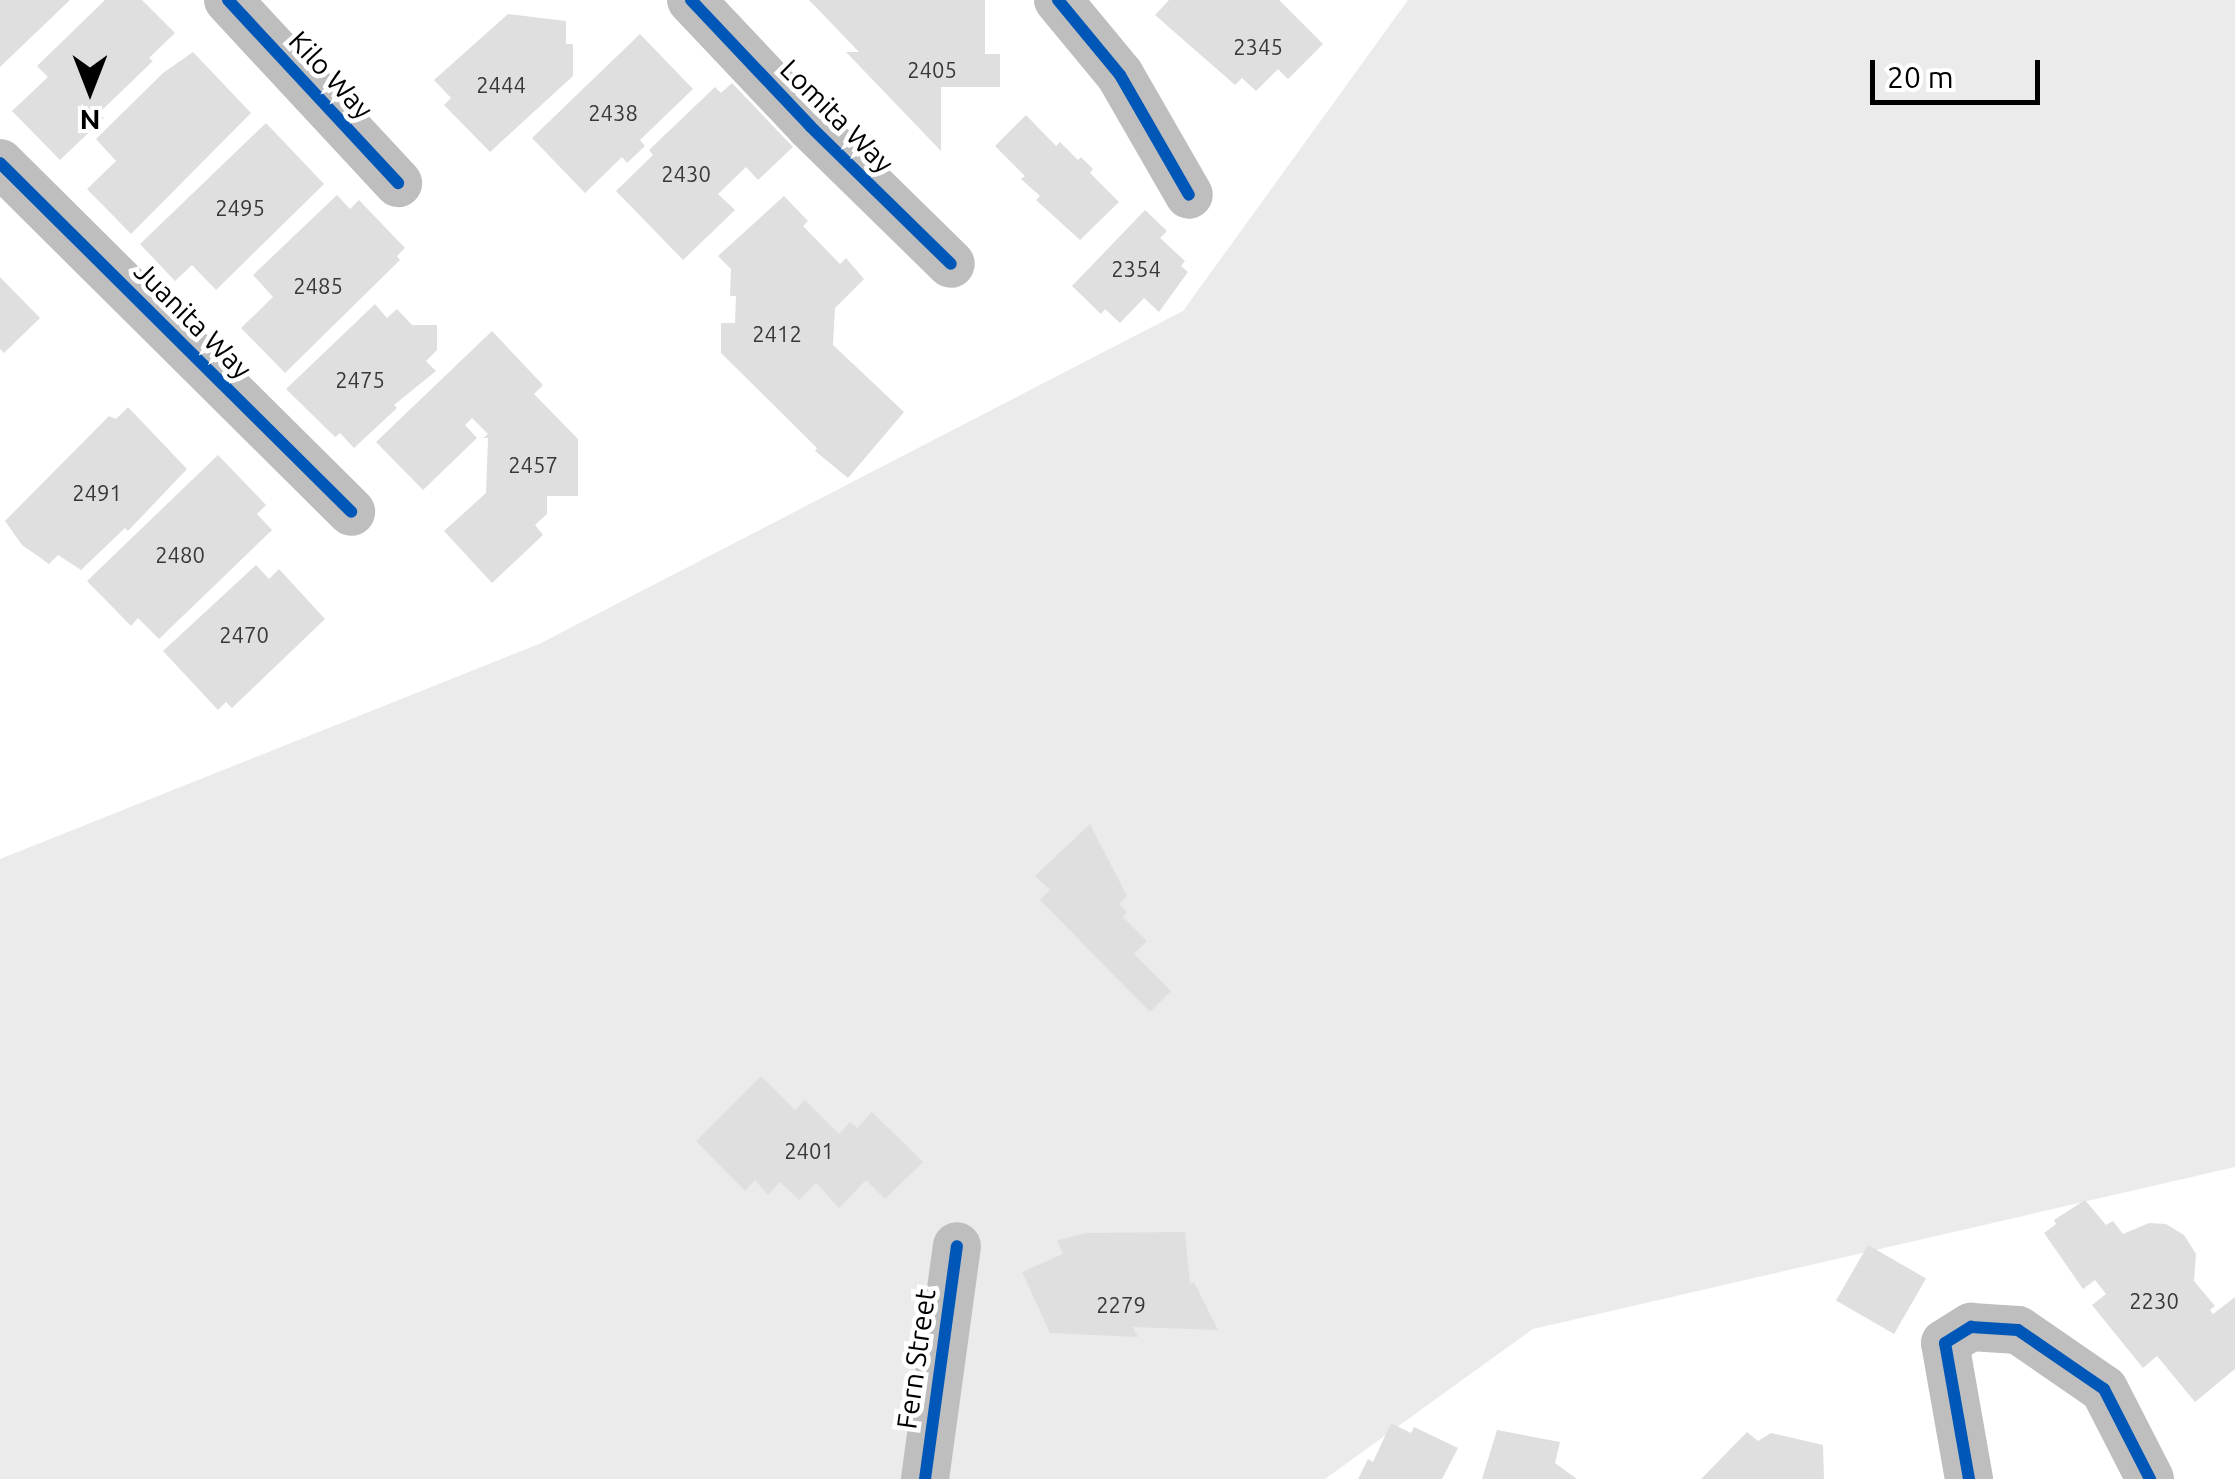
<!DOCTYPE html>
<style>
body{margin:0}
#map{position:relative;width:2235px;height:1479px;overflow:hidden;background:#fff;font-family:Ubuntu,sans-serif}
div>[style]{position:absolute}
.green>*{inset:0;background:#ebebeb}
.building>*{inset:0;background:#dfdfdf;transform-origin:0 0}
.minor>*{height:48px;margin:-24px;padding:0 24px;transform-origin:24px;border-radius:24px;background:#bebebe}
.cycleway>*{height:12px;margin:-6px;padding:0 6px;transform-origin:6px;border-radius:6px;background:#0057b8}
span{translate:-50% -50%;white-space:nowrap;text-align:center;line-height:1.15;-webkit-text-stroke:9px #fff;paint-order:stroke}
.number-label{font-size:22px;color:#383838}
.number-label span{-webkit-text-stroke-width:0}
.street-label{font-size:28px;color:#000}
.north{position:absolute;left:40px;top:40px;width:100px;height:100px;-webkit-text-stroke:8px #fff;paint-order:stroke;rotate:180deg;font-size:28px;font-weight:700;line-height:40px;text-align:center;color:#000}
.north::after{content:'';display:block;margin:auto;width:35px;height:45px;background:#000;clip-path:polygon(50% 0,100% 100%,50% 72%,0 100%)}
.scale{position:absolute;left:1870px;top:60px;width:170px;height:45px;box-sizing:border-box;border:5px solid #000;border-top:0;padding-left:12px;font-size:30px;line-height:35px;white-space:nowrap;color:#000;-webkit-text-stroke:8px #fff;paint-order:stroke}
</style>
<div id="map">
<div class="green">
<i style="clip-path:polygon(1408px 0,2235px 0,2235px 1167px,1533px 1329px,1325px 1479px,0 1479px,0 859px,539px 644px,1183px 311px)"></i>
</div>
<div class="building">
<i style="clip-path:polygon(0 0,70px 0,0 67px)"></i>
<i style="clip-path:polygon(105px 0,142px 0,175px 33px,149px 58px,153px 61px,99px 113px,104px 118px,60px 160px,12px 111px,48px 77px,37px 66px)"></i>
<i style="clip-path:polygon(809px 0,985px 0,985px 54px,1000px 54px,1000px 87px,941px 87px,941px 151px,846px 52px,859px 52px)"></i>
<i style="clip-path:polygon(1169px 0,1279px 0,1323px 44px,1288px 79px,1278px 69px,1256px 91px,1242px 78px,1235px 85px,1155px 15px)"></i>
<i style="clip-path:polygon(508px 14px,566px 21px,566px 44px,573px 44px,573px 76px,490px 152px,444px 105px,451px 98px,434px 80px)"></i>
<i style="clip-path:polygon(640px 34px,693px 89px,640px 140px,645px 146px,627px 163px,622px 157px,585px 193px,532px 138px)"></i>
<i style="clip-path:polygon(193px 52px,251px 113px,131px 234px,87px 189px,116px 161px,96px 139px,163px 73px)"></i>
<i style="clip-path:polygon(732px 83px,793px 147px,758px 180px,746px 167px,718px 194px,735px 210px,683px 260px,616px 191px,653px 155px,649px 150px,715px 87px,721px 93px)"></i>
<i style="clip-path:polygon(1026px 115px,1056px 146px,1060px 142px,1078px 160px,1081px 157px,1093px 169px,1090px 173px,1119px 202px,1080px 240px,1036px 200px,1040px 196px,1021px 179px,1025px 176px,995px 146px)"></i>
<i style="clip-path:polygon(266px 123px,324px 184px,216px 290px,192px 265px,175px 281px,140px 244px)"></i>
<i style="clip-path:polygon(337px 195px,350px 209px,359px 200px,405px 248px,397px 256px,400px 260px,285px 373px,241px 328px,273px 297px,253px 275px)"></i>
<i style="clip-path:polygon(784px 196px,808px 221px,803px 226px,840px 264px,846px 258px,864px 279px,835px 308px,833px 345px,904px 412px,848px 478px,815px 451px,817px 448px,721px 353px,721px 323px,735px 323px,736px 296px,730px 296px,731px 269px,718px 256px)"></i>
<i style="clip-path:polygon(1145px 210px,1167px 231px,1160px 238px,1185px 261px,1181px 266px,1188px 272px,1159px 312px,1144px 298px,1120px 323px,1105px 309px,1101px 314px,1072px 286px)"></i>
<i style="clip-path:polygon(0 277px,40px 318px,4px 353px,0 349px)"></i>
<i style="clip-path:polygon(375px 304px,387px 318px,397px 309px,412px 325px,437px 325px,437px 350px,426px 361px,436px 371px,394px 405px,397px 408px,354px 448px,340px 433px,335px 437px,286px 389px)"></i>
<i style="clip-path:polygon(492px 331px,543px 385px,534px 394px,578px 439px,578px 496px,547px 496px,547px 514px,535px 525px,543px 535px,492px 583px,444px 531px,486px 493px,488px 438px,483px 438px,488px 434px,472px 418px,465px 425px,477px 438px,423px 490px,376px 442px)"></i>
<i style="clip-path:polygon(128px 407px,187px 469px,128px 531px,125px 528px,81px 570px,58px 555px,49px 564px,22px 545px,5px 521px,109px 416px,116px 419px)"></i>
<i style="clip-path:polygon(218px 455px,266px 505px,257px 514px,272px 530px,159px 639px,138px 618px,131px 626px,87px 581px)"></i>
<i style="clip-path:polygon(256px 565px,269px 579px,279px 569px,325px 619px,232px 708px,226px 702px,218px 710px,163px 651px)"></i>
<i style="clip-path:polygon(1090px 824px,1127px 896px,1119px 904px,1127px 912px,1123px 917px,1147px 941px,1134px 954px,1171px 991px,1150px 1012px,1040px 900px,1050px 890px,1035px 876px)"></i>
<i style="clip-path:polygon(761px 1076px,795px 1110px,805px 1100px,839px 1134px,850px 1122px,857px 1128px,872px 1112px,923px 1162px,885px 1199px,866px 1180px,839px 1208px,816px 1183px,799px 1200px,780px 1182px,768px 1195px,755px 1180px,745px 1191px,696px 1141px)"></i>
<i style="clip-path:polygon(2085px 1200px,2106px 1225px,2113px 1221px,2123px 1234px,2149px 1223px,2166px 1224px,2184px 1235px,2196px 1254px,2194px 1281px,2215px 1306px,2210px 1310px,2213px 1314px,2235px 1297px,2235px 1369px,2195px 1402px,2157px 1356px,2143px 1368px,2092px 1305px,2106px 1294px,2095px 1280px,2083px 1289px,2044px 1233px,2056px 1224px,2054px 1220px)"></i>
<i style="clip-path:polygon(1185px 1232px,1190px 1284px,1194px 1282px,1218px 1330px,1133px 1327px,1138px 1337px,1050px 1333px,1022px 1272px,1063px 1254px,1057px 1240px,1087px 1233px)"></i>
<i style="left:1868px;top:1245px;width:67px;height:64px;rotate:30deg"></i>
<i style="clip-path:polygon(1391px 1423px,1411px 1433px,1414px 1427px,1458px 1448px,1442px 1479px,1358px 1479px,1368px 1459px,1373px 1462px)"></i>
<i style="clip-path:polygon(1497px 1430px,1560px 1442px,1555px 1463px,1577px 1479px,1482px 1479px)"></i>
<i style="clip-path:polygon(1747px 1432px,1758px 1441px,1771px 1433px,1823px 1445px,1824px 1479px,1701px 1479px)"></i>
</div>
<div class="minor">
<i style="left:228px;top:0;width:250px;rotate:47.1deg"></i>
<i style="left:691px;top:0;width:173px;rotate:46.6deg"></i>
<i style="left:810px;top:126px;width:197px;rotate:44.4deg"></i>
<i style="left:1058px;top:0;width:97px;rotate:50.4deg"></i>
<i style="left:1120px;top:75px;width:138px;rotate:60.1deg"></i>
<i style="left:0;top:163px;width:495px;rotate:44.8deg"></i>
<i style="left:925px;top:1479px;width:235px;rotate:-82.2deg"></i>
<i style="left:1969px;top:1479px;width:138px;rotate:-100deg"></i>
<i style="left:1945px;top:1343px;width:31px;rotate:-32deg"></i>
<i style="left:1971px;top:1327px;width:47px;rotate:3.7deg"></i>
<i style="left:2018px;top:1330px;width:104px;rotate:34.5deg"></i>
<i style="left:2104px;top:1389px;width:101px;rotate:62.9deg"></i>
</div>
<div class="cycleway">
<i style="left:228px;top:0;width:250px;rotate:47.1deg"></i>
<i style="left:691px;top:0;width:173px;rotate:46.6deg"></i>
<i style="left:810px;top:126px;width:197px;rotate:44.4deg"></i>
<i style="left:1058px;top:0;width:97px;rotate:50.4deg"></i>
<i style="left:1120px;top:75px;width:138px;rotate:60.1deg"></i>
<i style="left:0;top:163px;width:495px;rotate:44.8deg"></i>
<i style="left:925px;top:1479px;width:235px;rotate:-82.2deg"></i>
<i style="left:1969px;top:1479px;width:138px;rotate:-100deg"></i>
<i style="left:1945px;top:1343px;width:31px;rotate:-32deg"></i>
<i style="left:1971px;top:1327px;width:47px;rotate:3.7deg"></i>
<i style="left:2018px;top:1330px;width:104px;rotate:34.5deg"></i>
<i style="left:2104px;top:1389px;width:101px;rotate:62.9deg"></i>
</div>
<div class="number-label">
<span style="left:1258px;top:47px">2345</span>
<span style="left:932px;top:70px">2405</span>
<span style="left:501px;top:85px">2444</span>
<span style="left:613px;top:113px">2438</span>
<span style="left:686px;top:174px">2430</span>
<span style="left:240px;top:208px">2495</span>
<span style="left:1136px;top:269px">2354</span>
<span style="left:318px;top:286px">2485</span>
<span style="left:777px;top:334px">2412</span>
<span style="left:360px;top:380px">2475</span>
<span style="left:533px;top:465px">2457</span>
<span style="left:97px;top:493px">2491</span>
<span style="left:180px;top:555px">2480</span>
<span style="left:244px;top:635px">2470</span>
<span style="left:809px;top:1151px">2401</span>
<span style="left:2154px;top:1301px">2230</span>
<span style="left:1121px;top:1305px">2279</span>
</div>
<div class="street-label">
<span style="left:331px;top:75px;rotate:47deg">Kilo Way</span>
<span style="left:837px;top:116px;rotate:45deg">Lomita Way</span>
<span style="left:193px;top:320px;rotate:45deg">Juanita Way</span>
<span style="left:916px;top:1359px;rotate:-82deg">Fern Street</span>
</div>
<div class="north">N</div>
<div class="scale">20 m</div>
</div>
